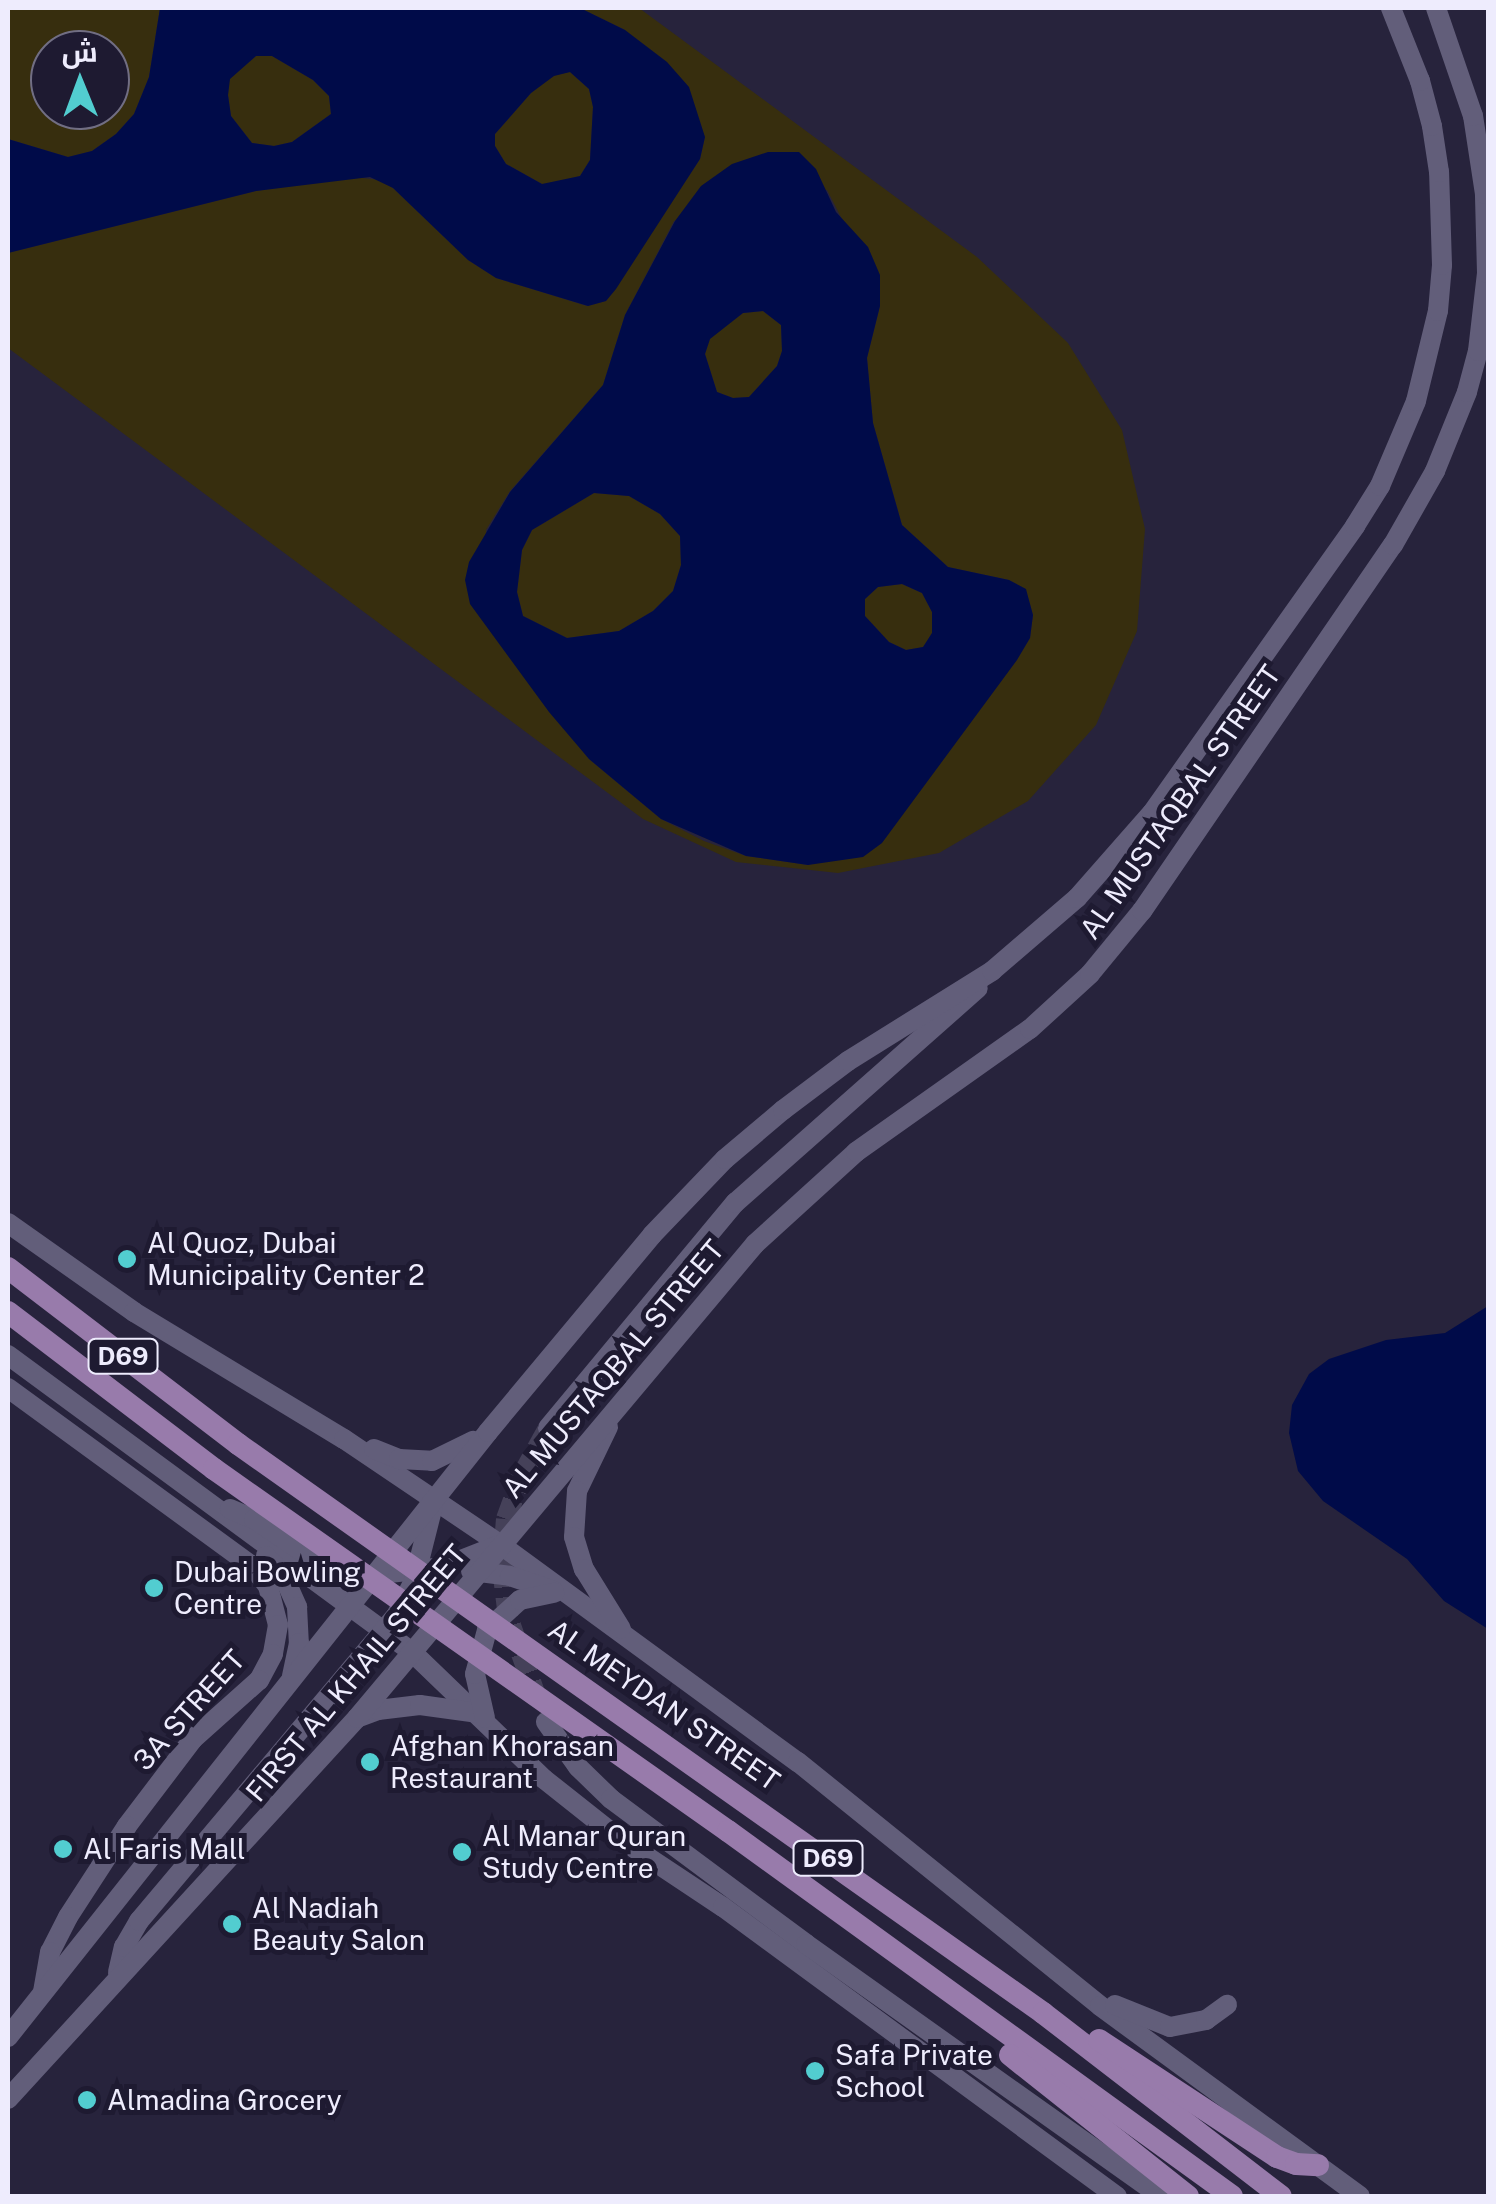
<!DOCTYPE html>
<meta charset="utf-8">
<style>
body{margin:0}
#map{position:relative;width:1496px;height:2204px;overflow:hidden;background:#27233c;font-family:"Public Sans",Cairo,sans-serif}
div>[style]{position:absolute}
.sand>*{inset:0;background:#372e0e}
.water>*{inset:0;background:#000b49}
.secondary-tunnel>*{height:20px;margin-top:-10px;transform-origin:0;background:repeating-linear-gradient(90deg,#454159 0 20px,transparent 0 30px)}
.secondary>*{height:20px;margin:-10px;padding:0 10px;transform-origin:10px;border-radius:10px;background:#625e7a}
.primary>*{height:22px;margin:-11px;padding:0 11px;transform-origin:11px;border-radius:11px;background:#987bab}
.dots>*{width:28px;height:28px;translate:-50% -50%;box-sizing:border-box;border:5px solid #1e1a31;border-radius:50%}
span{translate:-50% -50%;white-space:nowrap;text-align:center;line-height:1.15;-webkit-text-stroke:10px #1e1a31;paint-order:stroke}
.shield-label span{padding:2px 8px;background:#1e1a31;border:2px solid;border-radius:8px;-webkit-text-stroke-width:0}
.shield-label{font-size:25px;color:#eeecfd;font-weight:700}
.street-label{font-size:28px;color:#eeecfd}
.poi-label{font-size:28px;color:#eeecfd}
.left{translate:0 -50%;text-align:left}
.frame{position:absolute;inset:0;border:10px solid #eeecfd;pointer-events:none}
.north{position:absolute;left:30px;top:30px;width:100px;height:100px;box-sizing:border-box;background:#1e1a31;border:2px solid #716e83;border-radius:50%;rotate:359deg;font-size:28px;font-weight:700;line-height:40px;text-align:center;color:#eeecfd}
.north::after{content:'';display:block;margin:auto;width:35px;height:45px;background:#52cdd0;clip-path:polygon(50% 0,100% 100%,50% 72%,0 100%)}
</style>
<div id="map">
<div class="sand">
<i style="clip-path:polygon(evenodd,8px 8px,160px 8px,149px 77px,134px 114px,116px 134px,92px 151px,68px 157px,8px 139px,8px 8px,50px 50px,110px 50px,110px 110px,50px 110px,50px 50px)"></i>
<i style="clip-path:polygon(evenodd,580px 8px,639px 8px,977px 257px,1068px 343px,1122px 430px,1145px 529px,1137px 631px,1096px 725px,1028px 801px,939px 853px,838px 873px,736px 862px,643px 819px,8px 348px,8px 253px,256px 191px,353px 177px,381px 180px,393px 188px,468px 260px,496px 278px,587px 306px,606px 301px,700px 159px,705px 137px,625px 30px,580px 8px,827px 190px,848px 231px,868px 247px,880px 306px,867px 358px,873px 423px,902px 525px,948px 567px,1009px 580px,1025px 589px,1033px 615px,1030px 638px,1016px 660px,881px 843px,808px 865px,746px 856px,704px 841px,661px 819px,589px 759px,494px 635px,486px 530px,510px 491px,603px 385px,625px 315px,674px 221px,827px 190px)"></i>
<i style="clip-path:polygon(256px 56px,272px 56px,313px 80px,329px 96px,331px 114px,292px 142px,274px 146px,252px 143px,231px 116px,228px 95px,229px 79px)"></i>
<i style="clip-path:polygon(570px 72px,589px 89px,593px 107px,590px 160px,580px 176px,561px 183px,542px 184px,506px 164px,495px 146px,495px 134px,531px 93px,554px 75px)"></i>
<i style="clip-path:polygon(763px 311px,781px 325px,782px 351px,777px 366px,749px 397px,733px 398px,717px 392px,705px 354px,710px 338px,743px 313px)"></i>
<i style="clip-path:polygon(594px 493px,629px 496px,660px 514px,680px 536px,681px 565px,673px 591px,653px 611px,619px 631px,567px 638px,523px 616px,517px 592px,522px 550px,532px 530px)"></i>
<i style="clip-path:polygon(902px 584px,922px 593px,932px 612px,932px 633px,924px 647px,906px 650px,889px 642px,865px 616px,865px 599px,878px 587px)"></i>
</div>
<div class="water">
<i style="clip-path:polygon(evenodd,160px 8px,580px 8px,625px 30px,667px 62px,689px 87px,705px 137px,700px 159px,616px 289px,606px 301px,588px 306px,496px 278px,468px 260px,393px 188px,370px 177px,256px 191px,8px 253px,8px 139px,68px 157px,92px 151px,116px 134px,134px 114px,149px 77px,160px 8px,256px 56px,272px 56px,313px 80px,329px 96px,331px 114px,292px 142px,274px 146px,252px 143px,231px 116px,228px 95px,230px 79px,256px 56px,160px 8px,570px 72px,589px 89px,593px 107px,590px 160px,580px 176px,542px 184px,506px 164px,495px 146px,495px 134px,531px 93px,554px 76px,570px 72px)"></i>
<i style="clip-path:polygon(evenodd,768px 152px,799px 152px,816px 169px,836px 212px,868px 247px,880px 275px,880px 306px,867px 358px,873px 423px,902px 525px,948px 567px,1009px 580px,1026px 589px,1033px 615px,1030px 638px,1017px 660px,882px 843px,863px 857px,808px 865px,746px 856px,661px 819px,589px 759px,549px 712px,470px 604px,465px 580px,469px 562px,510px 492px,603px 385px,625px 315px,675px 221px,701px 186px,732px 164px,768px 152px,763px 311px,781px 325px,782px 351px,777px 366px,749px 397px,733px 398px,717px 392px,705px 354px,710px 339px,743px 313px,763px 311px,768px 152px,594px 493px,629px 496px,660px 514px,680px 536px,681px 565px,673px 591px,653px 611px,619px 631px,567px 638px,523px 616px,517px 592px,522px 550px,532px 530px,594px 493px,768px 152px,902px 584px,922px 593px,932px 612px,932px 633px,923px 647px,906px 650px,889px 642px,865px 616px,865px 599px,878px 587px,902px 584px)"></i>
<i style="clip-path:polygon(1488px 1306px,1488px 1629px,1444px 1601px,1407px 1559px,1323px 1501px,1298px 1471px,1289px 1433px,1292px 1405px,1309px 1374px,1329px 1359px,1386px 1340px,1445px 1333px)"></i>
</div>
<div class="secondary-tunnel">
<i style="left:538px;top:1701px;width:89px;rotate:-109.7deg"></i>
<i style="left:508px;top:1617px;width:49px;rotate:-97deg"></i>
<i style="left:502px;top:1568px;width:49px;rotate:-85.3deg"></i>
<i style="left:506px;top:1519px;width:47px;rotate:-70deg"></i>
<i style="left:522px;top:1475px;width:54px;rotate:-61deg"></i>
</div>
<div class="secondary">
<i style="left:8px;top:1223px;width:154px;rotate:35.2deg"></i>
<i style="left:134px;top:1312px;width:245px;rotate:31.2deg"></i>
<i style="left:344px;top:1439px;width:189px;rotate:34deg"></i>
<i style="left:501px;top:1545px;width:368px;rotate:36.2deg"></i>
<i style="left:798px;top:1762px;width:388px;rotate:38.9deg"></i>
<i style="left:1100px;top:2006px;width:322px;rotate:36.2deg"></i>
<i style="left:8px;top:1355px;width:501px;rotate:36.32deg"></i>
<i style="left:412px;top:1652px;width:183px;rotate:43.9deg"></i>
<i style="left:544px;top:1779px;width:92px;rotate:38.4deg"></i>
<i style="left:616px;top:1836px;width:128px;rotate:33.6deg"></i>
<i style="left:723px;top:1907px;width:489px;rotate:36.3deg"></i>
<i style="left:8px;top:1388px;width:301px;rotate:36.1deg"></i>
<i style="left:251px;top:1565px;width:27px;rotate:51deg"></i>
<i style="left:268px;top:1586px;width:40px;rotate:75.6deg"></i>
<i style="left:278px;top:1625px;width:29px;rotate:100deg"></i>
<i style="left:273px;top:1654px;width:30px;rotate:118deg"></i>
<i style="left:259px;top:1680px;width:89px;rotate:138.2deg"></i>
<i style="left:193px;top:1739px;width:109px;rotate:127.2deg"></i>
<i style="left:127px;top:1826px;width:108px;rotate:123deg"></i>
<i style="left:68px;top:1917px;width:39px;rotate:117deg"></i>
<i style="left:50px;top:1952px;width:39px;rotate:100deg"></i>
<i style="left:608px;top:1427px;width:71px;rotate:115.8deg"></i>
<i style="left:577px;top:1491px;width:46px;rotate:93.7deg"></i>
<i style="left:574px;top:1537px;width:34px;rotate:73deg"></i>
<i style="left:584px;top:1569px;width:70px;rotate:58.3deg"></i>
<i style="left:548px;top:1428px;width:293px;rotate:-50.3deg"></i>
<i style="left:735px;top:1203px;width:324px;rotate:-41.5deg"></i>
<i style="left:374px;top:1449px;width:27px;rotate:22deg"></i>
<i style="left:399px;top:1459px;width:33px;rotate:3deg"></i>
<i style="left:432px;top:1461px;width:46px;rotate:-26deg"></i>
<i style="left:230px;top:1509px;width:26px;rotate:23deg"></i>
<i style="left:254px;top:1519px;width:86px;rotate:34.1deg"></i>
<i style="left:325px;top:1567px;width:30px;rotate:20deg"></i>
<i style="left:353px;top:1577px;width:91px;rotate:-6.3deg"></i>
<i style="left:443px;top:1567px;width:58px;rotate:-21.3deg"></i>
<i style="left:266px;top:1556px;width:25px;rotate:48deg"></i>
<i style="left:283px;top:1575px;width:35px;rotate:66deg"></i>
<i style="left:297px;top:1607px;width:36px;rotate:87deg"></i>
<i style="left:299px;top:1643px;width:34px;rotate:102deg"></i>
<i style="left:471px;top:1571px;width:39px;rotate:7deg"></i>
<i style="left:510px;top:1576px;width:46px;rotate:18.8deg"></i>
<i style="left:359px;top:1717px;width:20px;rotate:-20deg"></i>
<i style="left:378px;top:1710px;width:42px;rotate:-6.8deg"></i>
<i style="left:420px;top:1705px;width:59px;rotate:7.9deg"></i>
<i style="left:485px;top:1718px;width:45px;rotate:-102.8deg"></i>
<i style="left:475px;top:1674px;width:46px;rotate:-74.7deg"></i>
<i style="left:487px;top:1630px;width:45px;rotate:-42.3deg"></i>
<i style="left:520px;top:1600px;width:35px;rotate:-12deg"></i>
<i style="left:546px;top:1722px;width:55px;rotate:54.6deg"></i>
<i style="left:578px;top:1767px;width:46px;rotate:44.1deg"></i>
<i style="left:611px;top:1799px;width:243px;rotate:36.6deg"></i>
<i style="left:806px;top:1944px;width:435px;rotate:35.4deg"></i>
<i style="left:118px;top:1972px;width:26px;rotate:-77deg"></i>
<i style="left:124px;top:1947px;width:30px;rotate:-60deg"></i>
<i style="left:139px;top:1921px;width:399px;rotate:-49.9deg"></i>
<i style="left:396px;top:1616px;width:39px;rotate:-63deg"></i>
<i style="left:414px;top:1581px;width:77px;rotate:-75.8deg"></i>
<i style="left:1115px;top:2005px;width:59px;rotate:21.8deg"></i>
<i style="left:1170px;top:2027px;width:37px;rotate:-11deg"></i>
<i style="left:1206px;top:2020px;width:26px;rotate:-36deg"></i>
<i style="left:8px;top:2037px;width:772px;rotate:-51.57deg"></i>
<i style="left:488px;top:1432px;width:256px;rotate:-50.2deg"></i>
<i style="left:652px;top:1235px;width:105px;rotate:-46.2deg"></i>
<i style="left:725px;top:1159px;width:76px;rotate:-40.2deg"></i>
<i style="left:783px;top:1110px;width:81px;rotate:-37deg"></i>
<i style="left:848px;top:1061px;width:170px;rotate:-32deg"></i>
<i style="left:992px;top:971px;width:112px;rotate:-40.7deg"></i>
<i style="left:1077px;top:898px;width:113px;rotate:-48.6deg"></i>
<i style="left:1152px;top:813px;width:352px;rotate:-54.7deg"></i>
<i style="left:1355px;top:526px;width:47px;rotate:-58deg"></i>
<i style="left:1380px;top:486px;width:92px;rotate:-67deg"></i>
<i style="left:1416px;top:401px;width:93px;rotate:-76.3deg"></i>
<i style="left:1438px;top:311px;width:46px;rotate:-85deg"></i>
<i style="left:1442px;top:265px;width:93px;rotate:-91.8deg"></i>
<i style="left:1439px;top:172px;width:47px;rotate:-98.7deg"></i>
<i style="left:1432px;top:126px;width:47px;rotate:-104.9deg"></i>
<i style="left:1420px;top:81px;width:79px;rotate:-111.7deg"></i>
<i style="left:8px;top:2099px;width:517px;rotate:-47.51deg"></i>
<i style="left:357px;top:1718px;width:619px;rotate:-49.98deg"></i>
<i style="left:755px;top:1244px;width:137px;rotate:-42.3deg"></i>
<i style="left:856px;top:1152px;width:213px;rotate:-35.3deg"></i>
<i style="left:1030px;top:1029px;width:81px;rotate:-42.5deg"></i>
<i style="left:1090px;top:974px;width:82px;rotate:-50.5deg"></i>
<i style="left:1142px;top:911px;width:444px;rotate:-55.6deg"></i>
<i style="left:1393px;top:545px;width:85px;rotate:-60.4deg"></i>
<i style="left:1435px;top:471px;width:85px;rotate:-67.9deg"></i>
<i style="left:1467px;top:392px;width:42px;rotate:-75deg"></i>
<i style="left:1478px;top:351px;width:79px;rotate:-83.4deg"></i>
<i style="left:1487px;top:273px;width:79px;rotate:-91.5deg"></i>
<i style="left:1485px;top:194px;width:79px;rotate:-98.7deg"></i>
<i style="left:1473px;top:116px;width:114px;rotate:-108.9deg"></i>
</div>
<div class="primary">
<i style="left:8px;top:1268px;width:290px;rotate:37.4deg"></i>
<i style="left:238px;top:1444px;width:986px;rotate:35.25deg"></i>
<i style="left:1043px;top:2013px;width:300px;rotate:37.6deg"></i>
<i style="left:8px;top:1312px;width:259px;rotate:37.3deg"></i>
<i style="left:214px;top:1469px;width:629px;rotate:35.16deg"></i>
<i style="left:728px;top:1831px;width:622px;rotate:35.91deg"></i>
<i style="left:1099px;top:2040px;width:213px;rotate:33.3deg"></i>
<i style="left:1277px;top:2157px;width:20px;rotate:20deg"></i>
<i style="left:1296px;top:2164px;width:22px;rotate:3deg"></i>
<i style="left:1010px;top:2055px;width:227px;rotate:38.4deg"></i>
</div>
<div class="dots">
<i style="left:127px;top:1259px;background:#52cdd0"></i>
<i style="left:154px;top:1588px;background:#52cdd0"></i>
<i style="left:370px;top:1762px;background:#52cdd0"></i>
<i style="left:63px;top:1849px;background:#52cdd0"></i>
<i style="left:462px;top:1852px;background:#52cdd0"></i>
<i style="left:232px;top:1924px;background:#52cdd0"></i>
<i style="left:815px;top:2071px;background:#52cdd0"></i>
<i style="left:87px;top:2100px;background:#52cdd0"></i>
</div>
<div class="shield-label">
<span style="left:123px;top:1356px">D69</span>
<span style="left:828px;top:1858px">D69</span>
</div>
<div class="street-label">
<span style="left:1180px;top:802px;rotate:-55deg">AL MUSTAQBAL STREET</span>
<span style="left:613px;top:1369px;rotate:-50deg">AL MUSTAQBAL STREET</span>
<span style="left:356px;top:1673px;rotate:-50deg">FIRST AL KHAIL STREET</span>
<span style="left:664px;top:1705px;rotate:35deg">AL MEYDAN STREET</span>
<span style="left:189px;top:1710px;rotate:-48deg">3A STREET</span>
</div>
<div class="poi-label">
<span class="left" style="left:147px;top:1259px">Al Quoz, Dubai<br>Municipality Center 2</span>
<span class="left" style="left:174px;top:1588px">Dubai Bowling<br>Centre</span>
<span class="left" style="left:390px;top:1762px">Afghan Khorasan<br>Restaurant</span>
<span class="left" style="left:482px;top:1852px">Al Manar Quran<br>Study Centre</span>
<span class="left" style="left:83px;top:1849px">Al Faris Mall</span>
<span class="left" style="left:252px;top:1924px">Al Nadiah<br>Beauty Salon</span>
<span class="left" style="left:835px;top:2071px">Safa Private<br>School</span>
<span class="left" style="left:107px;top:2100px">Almadina Grocery</span>
</div>
<div class="frame"></div>
<div class="north">ش</div>
</div>
